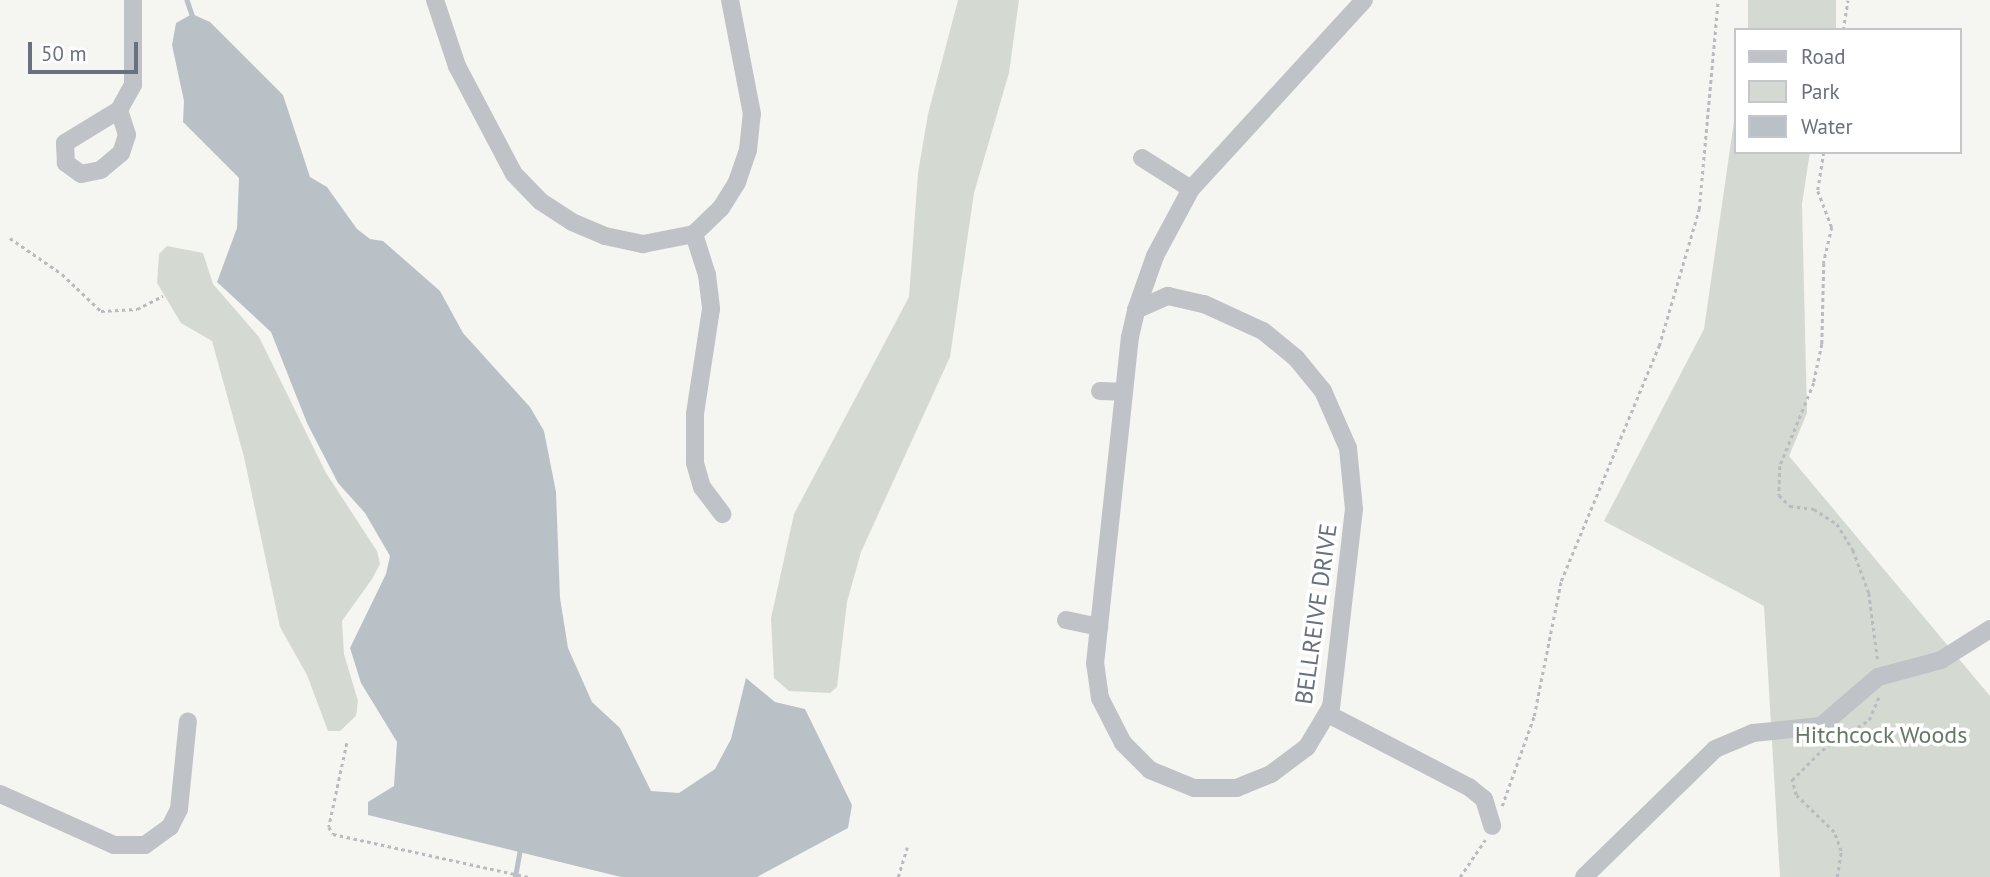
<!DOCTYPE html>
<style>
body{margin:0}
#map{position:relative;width:1990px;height:877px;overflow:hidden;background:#f5f5f2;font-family:"PT Sans",sans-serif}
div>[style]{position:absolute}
.green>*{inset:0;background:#d4dad2;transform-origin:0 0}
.water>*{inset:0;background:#bac1c6}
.stream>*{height:4.5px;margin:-2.25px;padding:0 2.25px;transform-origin:2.25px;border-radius:2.25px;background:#bac1c6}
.path>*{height:2.5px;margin-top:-1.25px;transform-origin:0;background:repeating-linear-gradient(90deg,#b9bbbe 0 3.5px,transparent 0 7px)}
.minor>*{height:18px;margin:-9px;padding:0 9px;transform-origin:9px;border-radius:9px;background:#bfc2c6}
span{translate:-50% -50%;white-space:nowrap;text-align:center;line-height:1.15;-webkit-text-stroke:7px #fff;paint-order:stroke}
.street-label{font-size:24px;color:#687180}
.park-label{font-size:24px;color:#667866}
.legend{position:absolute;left:1734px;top:28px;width:228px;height:126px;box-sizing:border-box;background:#fff;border:2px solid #c3c6cc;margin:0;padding:9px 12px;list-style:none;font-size:21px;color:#687180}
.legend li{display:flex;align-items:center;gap:14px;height:35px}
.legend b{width:35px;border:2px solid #c3c6cc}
.scale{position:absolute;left:28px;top:42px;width:110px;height:32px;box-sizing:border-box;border:4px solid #687180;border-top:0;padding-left:9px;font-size:21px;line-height:24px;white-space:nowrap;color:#687180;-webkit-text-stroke:5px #fff;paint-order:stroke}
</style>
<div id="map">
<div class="green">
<i style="clip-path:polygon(958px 0,1019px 0,1009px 73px,974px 193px,950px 357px,861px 552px,847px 602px,837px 687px,830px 693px,789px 691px,774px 678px,771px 618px,794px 514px,909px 297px,918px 173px,928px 114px)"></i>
<i style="left:1748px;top:0;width:88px;height:30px"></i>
<i style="clip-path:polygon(1736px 107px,1736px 152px,1810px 152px,1802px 204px,1807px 413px,1789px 456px,1990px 696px,1990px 877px,1780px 877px,1764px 606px,1604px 521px,1704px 329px)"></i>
<i style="clip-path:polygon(167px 246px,203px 253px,213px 284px,259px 337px,326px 473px,377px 551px,380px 564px,372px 579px,342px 621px,344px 654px,358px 701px,356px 716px,340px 731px,328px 731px,307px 675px,280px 627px,244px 457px,212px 341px,181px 323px,157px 283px,159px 254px)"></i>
</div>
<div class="water">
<i style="clip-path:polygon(192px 14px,210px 22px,283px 95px,310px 177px,327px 187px,357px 229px,370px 239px,383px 241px,440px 291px,463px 333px,530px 407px,544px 431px,556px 492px,560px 598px,568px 648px,592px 702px,620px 728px,651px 791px,679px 793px,715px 769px,731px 739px,746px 678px,775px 702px,805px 709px,852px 805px,848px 828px,757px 877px,621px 877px,368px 815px,368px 802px,394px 786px,397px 742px,361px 683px,350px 648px,386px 574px,390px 556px,365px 513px,338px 483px,307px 423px,271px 332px,217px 282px,237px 228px,239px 178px,183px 122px,184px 101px,172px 45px,176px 23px)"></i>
</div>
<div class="stream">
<i style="left:187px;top:0;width:18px;rotate:71deg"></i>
<i style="left:515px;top:877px;width:27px;rotate:-80deg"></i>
</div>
<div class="path">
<i style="left:1843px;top:30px;width:30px;rotate:-81deg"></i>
<i style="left:1824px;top:152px;width:39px;rotate:99deg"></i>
<i style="left:1818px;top:191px;width:39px;rotate:69deg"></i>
<i style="left:1832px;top:227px;width:37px;rotate:103deg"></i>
<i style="left:1824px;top:263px;width:81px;rotate:91.4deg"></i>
<i style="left:1822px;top:344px;width:40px;rotate:102deg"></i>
<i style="left:1814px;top:383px;width:90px;rotate:112.3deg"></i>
<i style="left:1780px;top:466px;width:29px;rotate:92deg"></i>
<i style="left:1779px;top:495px;width:16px;rotate:45deg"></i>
<i style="left:1790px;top:506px;width:24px;rotate:7deg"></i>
<i style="left:1814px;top:509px;width:27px;rotate:33deg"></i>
<i style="left:1837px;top:524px;width:31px;rotate:58deg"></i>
<i style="left:1853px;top:550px;width:46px;rotate:69.6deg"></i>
<i style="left:1869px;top:593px;width:70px;rotate:82.6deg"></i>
<i style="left:10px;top:238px;width:63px;rotate:34.7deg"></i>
<i style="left:62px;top:274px;width:54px;rotate:43.5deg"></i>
<i style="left:101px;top:311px;width:36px;rotate:-3deg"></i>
<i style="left:137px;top:309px;width:29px;rotate:-27deg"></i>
<i style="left:347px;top:743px;width:86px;rotate:102.1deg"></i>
<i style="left:329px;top:827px;width:8px;rotate:60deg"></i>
<i style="left:333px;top:834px;width:200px;rotate:12.4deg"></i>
<i style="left:1502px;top:806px;width:96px;rotate:-70.4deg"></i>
<i style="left:1534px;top:716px;width:138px;rotate:-78.7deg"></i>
<i style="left:1561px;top:581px;width:255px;rotate:-67.4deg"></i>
<i style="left:1659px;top:346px;width:143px;rotate:-73.7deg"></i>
<i style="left:1699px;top:209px;width:210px;rotate:-84.8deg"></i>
<i style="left:898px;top:877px;width:31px;rotate:-73deg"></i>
<i style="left:1460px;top:877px;width:45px;rotate:-56deg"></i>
<i style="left:1837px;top:877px;width:26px;rotate:-81deg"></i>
<i style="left:1841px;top:851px;width:20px;rotate:-110deg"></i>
<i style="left:1834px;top:832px;width:53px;rotate:-135.8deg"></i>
<i style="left:1796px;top:795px;width:16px;rotate:-105deg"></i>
<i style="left:1792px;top:780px;width:42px;rotate:-45deg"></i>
<i style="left:1822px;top:750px;width:56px;rotate:-32.6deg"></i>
<i style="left:1869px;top:720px;width:26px;rotate:-67deg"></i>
</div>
<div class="minor">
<i style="left:435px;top:0;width:70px;rotate:71.6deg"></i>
<i style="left:457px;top:66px;width:122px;rotate:62.2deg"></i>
<i style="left:514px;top:174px;width:37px;rotate:46deg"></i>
<i style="left:540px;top:201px;width:38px;rotate:33deg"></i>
<i style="left:572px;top:222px;width:36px;rotate:23deg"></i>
<i style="left:605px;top:236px;width:39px;rotate:12deg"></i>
<i style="left:643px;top:244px;width:52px;rotate:-11.1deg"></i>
<i style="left:694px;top:234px;width:37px;rotate:-44deg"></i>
<i style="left:721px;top:208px;width:31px;rotate:-58deg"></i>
<i style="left:737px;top:182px;width:34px;rotate:-71deg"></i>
<i style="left:748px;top:150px;width:36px;rotate:-84deg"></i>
<i style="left:752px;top:114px;width:116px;rotate:-100.9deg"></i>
<i style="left:119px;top:110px;width:26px;rotate:72deg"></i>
<i style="left:127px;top:135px;width:19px;rotate:108deg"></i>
<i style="left:121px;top:153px;width:26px;rotate:140deg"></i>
<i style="left:101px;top:170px;width:20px;rotate:169deg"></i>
<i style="left:81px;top:174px;width:19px;rotate:-144deg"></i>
<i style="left:66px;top:163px;width:20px;rotate:-93deg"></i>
<i style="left:65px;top:143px;width:63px;rotate:-31.4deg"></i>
<i style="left:119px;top:110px;width:29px;rotate:-61deg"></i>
<i style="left:133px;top:85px;width:85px;rotate:-90deg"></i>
<i style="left:1142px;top:158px;width:58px;rotate:32.3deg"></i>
<i style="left:694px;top:234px;width:43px;rotate:72.4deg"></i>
<i style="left:707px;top:275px;width:34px;rotate:83deg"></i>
<i style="left:711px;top:309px;width:106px;rotate:98.7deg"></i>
<i style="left:695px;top:414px;width:49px;rotate:90deg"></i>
<i style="left:695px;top:463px;width:25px;rotate:74deg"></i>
<i style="left:702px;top:487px;width:34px;rotate:53deg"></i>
<i style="left:1136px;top:310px;width:35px;rotate:-24deg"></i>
<i style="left:1168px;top:296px;width:37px;rotate:13deg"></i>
<i style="left:1204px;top:304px;width:65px;rotate:24.6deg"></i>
<i style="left:1263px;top:331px;width:43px;rotate:39.3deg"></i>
<i style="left:1296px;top:358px;width:43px;rotate:50.7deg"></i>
<i style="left:1323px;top:391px;width:62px;rotate:66.3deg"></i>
<i style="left:1348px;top:448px;width:61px;rotate:84.4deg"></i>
<i style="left:1354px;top:509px;width:199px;rotate:96.6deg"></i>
<i style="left:1331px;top:707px;width:47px;rotate:121deg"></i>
<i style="left:1307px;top:747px;width:45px;rotate:143.1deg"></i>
<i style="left:1271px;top:774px;width:37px;rotate:158deg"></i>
<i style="left:1237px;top:788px;width:43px;rotate:180deg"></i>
<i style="left:1194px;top:788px;width:48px;rotate:-157.8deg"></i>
<i style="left:1150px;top:770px;width:38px;rotate:-135deg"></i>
<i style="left:1123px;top:743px;width:51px;rotate:-117.1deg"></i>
<i style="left:1100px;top:698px;width:34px;rotate:-98deg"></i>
<i style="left:1095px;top:664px;width:329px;rotate:-83.9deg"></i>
<i style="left:1130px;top:337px;width:28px;rotate:-77deg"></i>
<i style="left:1136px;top:310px;width:57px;rotate:-70.6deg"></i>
<i style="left:1155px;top:256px;width:76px;rotate:-61.8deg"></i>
<i style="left:1191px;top:189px;width:256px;rotate:-47.5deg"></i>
<i style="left:1100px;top:391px;width:23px;rotate:2deg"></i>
<i style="left:1066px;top:620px;width:34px;rotate:12deg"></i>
<i style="left:1328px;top:714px;width:159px;rotate:27.4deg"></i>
<i style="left:1469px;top:787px;width:19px;rotate:39deg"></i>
<i style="left:1484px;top:799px;width:28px;rotate:73deg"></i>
<i style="left:0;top:794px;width:125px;rotate:24.1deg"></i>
<i style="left:114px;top:845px;width:31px"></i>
<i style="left:145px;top:845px;width:31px;rotate:-36deg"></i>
<i style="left:170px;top:827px;width:20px;rotate:-63deg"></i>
<i style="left:179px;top:809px;width:88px;rotate:-84.2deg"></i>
<i style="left:1584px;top:877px;width:183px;rotate:-44.3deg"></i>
<i style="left:1715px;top:749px;width:41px;rotate:-22.8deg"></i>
<i style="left:1753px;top:733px;width:68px;rotate:-5.9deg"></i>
<i style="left:1821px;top:726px;width:75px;rotate:-40.7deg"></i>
<i style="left:1878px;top:677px;width:65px;rotate:-15.1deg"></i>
<i style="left:1941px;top:660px;width:58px;rotate:-32.3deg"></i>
</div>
<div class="street-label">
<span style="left:1316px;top:614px;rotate:-82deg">BELLREIVE DRIVE</span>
</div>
<div class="park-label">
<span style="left:1881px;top:735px">Hitchcock Woods</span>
</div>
<ul class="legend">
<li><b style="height:9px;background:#bfc2c6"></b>Road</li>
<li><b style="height:19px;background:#d4dad2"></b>Park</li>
<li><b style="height:19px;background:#bac1c6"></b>Water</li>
</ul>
<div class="scale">50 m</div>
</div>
